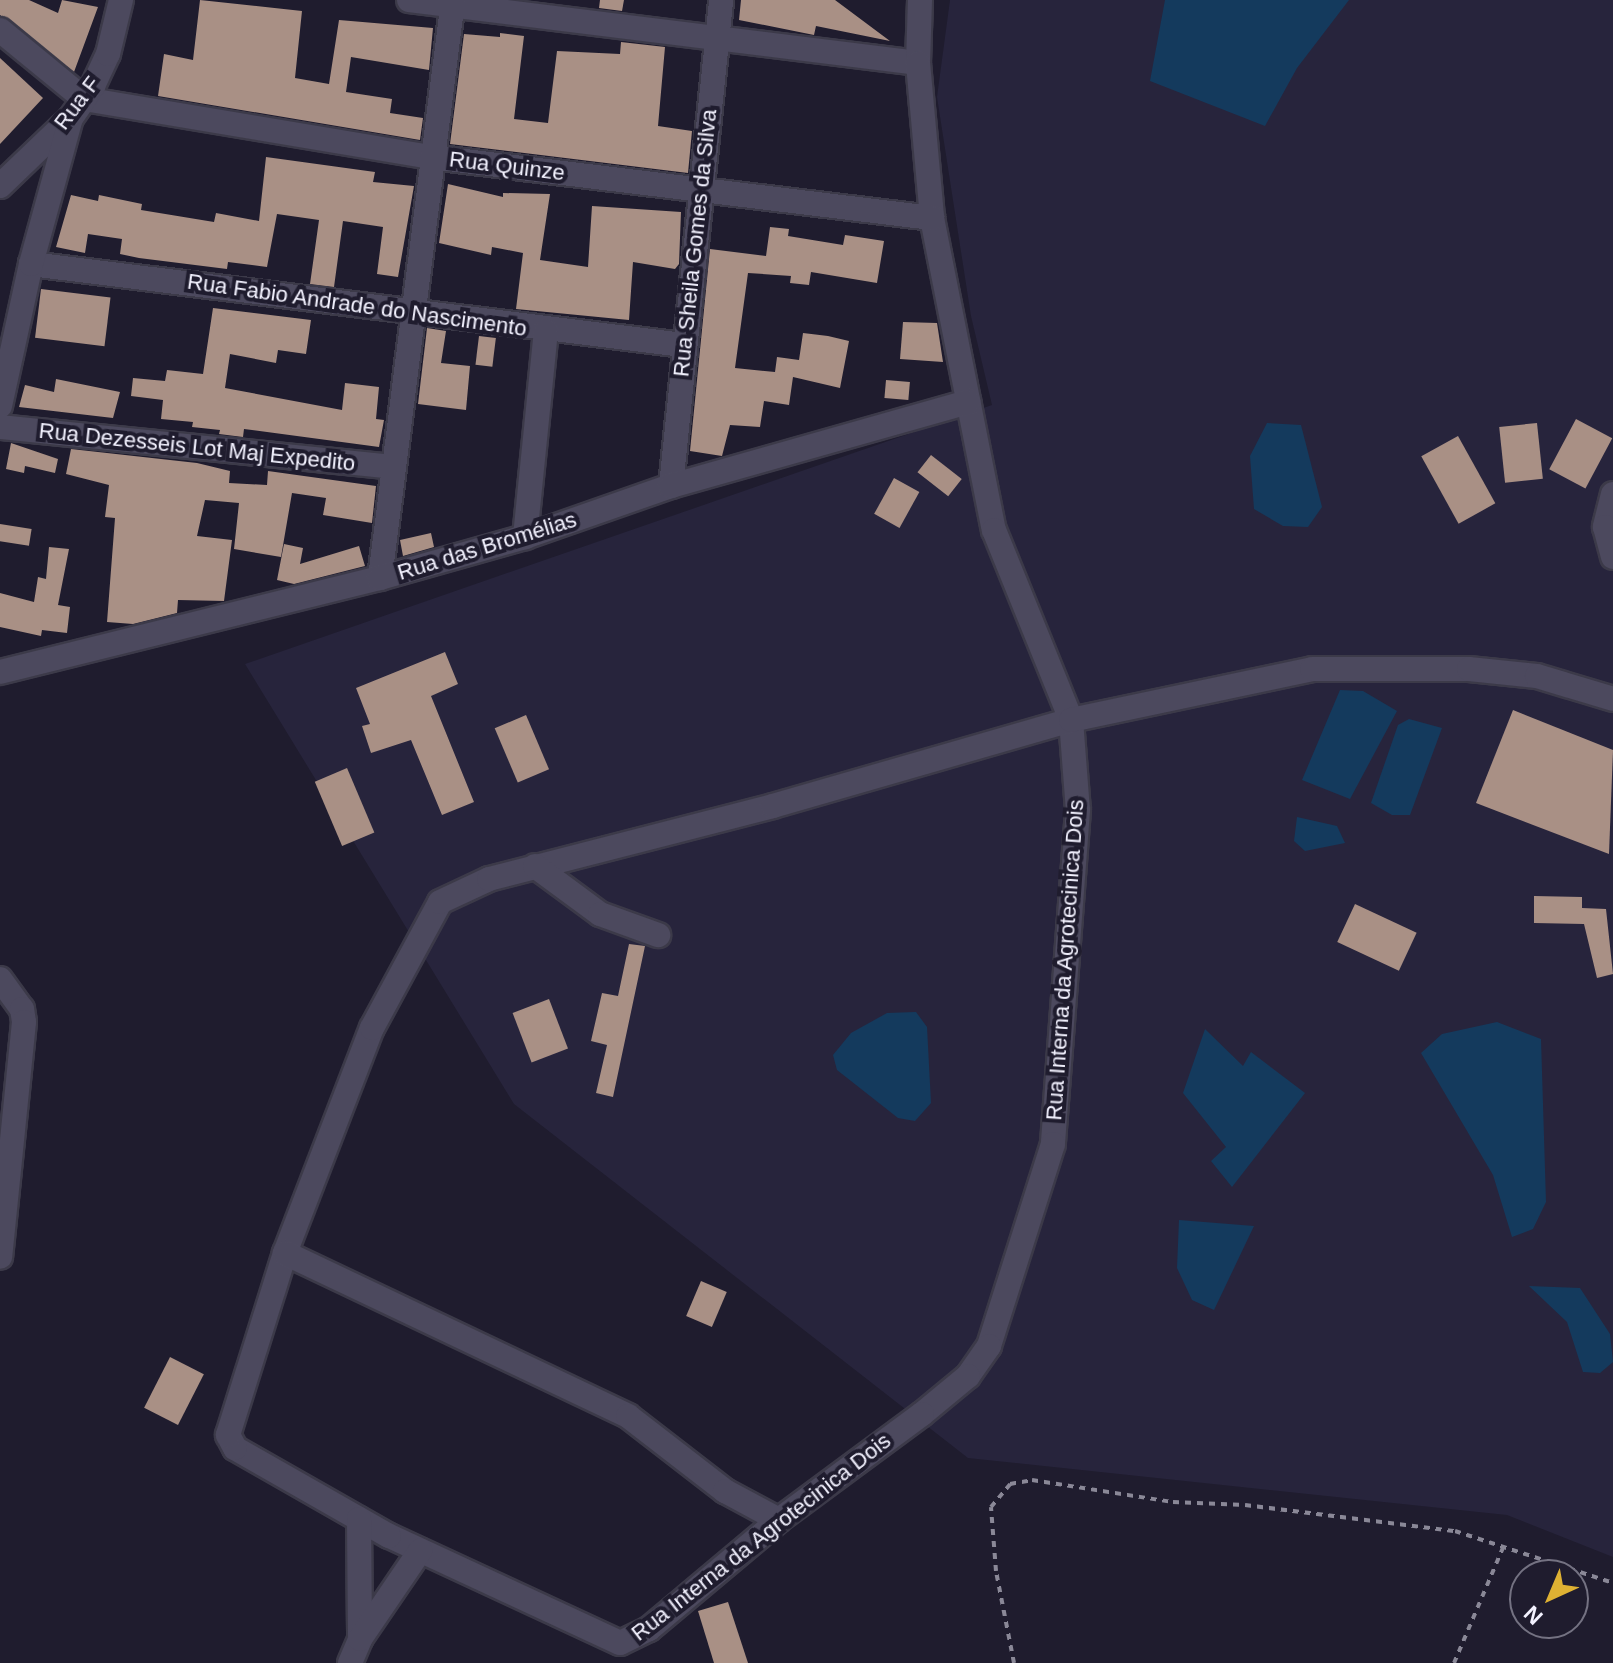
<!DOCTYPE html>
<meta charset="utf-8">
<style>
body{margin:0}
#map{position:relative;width:1613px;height:1663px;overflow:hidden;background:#1f1c2e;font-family:Arial,sans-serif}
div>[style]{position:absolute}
.built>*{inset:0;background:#27243c}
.water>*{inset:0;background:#143a5d}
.building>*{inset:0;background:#a99085;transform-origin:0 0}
.path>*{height:4px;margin-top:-2px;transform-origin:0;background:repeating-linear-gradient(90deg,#8a8897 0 6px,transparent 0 12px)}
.roads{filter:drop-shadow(2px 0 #3c3a49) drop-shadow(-2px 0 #3c3a49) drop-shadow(0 2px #3c3a49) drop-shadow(0 -2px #3c3a49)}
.minor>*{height:24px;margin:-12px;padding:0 12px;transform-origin:12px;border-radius:12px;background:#4c495e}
span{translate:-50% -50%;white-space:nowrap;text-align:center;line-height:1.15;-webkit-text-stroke:8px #1f1c2e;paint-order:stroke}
.street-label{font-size:22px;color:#f3f2ff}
.north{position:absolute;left:1509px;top:1559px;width:80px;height:80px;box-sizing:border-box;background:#1f1c2e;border:2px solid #747282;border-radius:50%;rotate:224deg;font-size:22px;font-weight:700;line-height:32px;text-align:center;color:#f3f2ff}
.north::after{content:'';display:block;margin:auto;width:28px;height:36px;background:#deb133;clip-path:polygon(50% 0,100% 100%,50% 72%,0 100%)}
</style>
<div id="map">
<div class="built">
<i style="clip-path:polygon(950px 0,1613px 0,1613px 1557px,1507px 1515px,968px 1458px,514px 1104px,245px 664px,992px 405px,971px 316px,937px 97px)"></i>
</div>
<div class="water">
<i style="clip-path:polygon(1165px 0,1349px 0,1297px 68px,1265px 126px,1150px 81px)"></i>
<i style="clip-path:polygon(1267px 423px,1301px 425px,1322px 507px,1308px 527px,1283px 526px,1254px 509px,1250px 456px)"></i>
<i style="clip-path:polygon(1340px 690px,1363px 691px,1397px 711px,1350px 799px,1302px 780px)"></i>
<i style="clip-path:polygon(1409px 719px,1442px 728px,1410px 815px,1392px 815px,1371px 803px,1398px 725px)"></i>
<i style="clip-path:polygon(1297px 817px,1337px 826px,1345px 843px,1305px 851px,1294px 841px)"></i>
<i style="clip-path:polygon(916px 1012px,927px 1027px,931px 1103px,915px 1121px,898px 1118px,837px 1070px,833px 1055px,851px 1033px,887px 1013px)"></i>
<i style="clip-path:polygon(1497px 1022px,1541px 1039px,1546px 1202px,1533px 1229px,1512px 1237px,1493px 1175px,1421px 1053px,1442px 1034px)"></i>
<i style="clip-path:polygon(1205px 1029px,1243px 1066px,1251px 1052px,1305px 1093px,1232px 1187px,1211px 1161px,1226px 1147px,1183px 1093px)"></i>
<i style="clip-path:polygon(1179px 1220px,1254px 1226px,1214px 1310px,1192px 1300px,1177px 1268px)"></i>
<i style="clip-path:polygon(1529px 1286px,1580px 1288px,1610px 1334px,1613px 1362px,1600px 1373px,1583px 1372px,1567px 1322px)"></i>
</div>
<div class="building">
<i style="clip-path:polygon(0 0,29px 0,58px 13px,62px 0,98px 7px,74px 72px,0 15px)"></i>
<i style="clip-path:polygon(200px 0,302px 11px,295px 78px,329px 84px,339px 20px,433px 28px,429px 70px,351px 57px,346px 92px,392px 99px,390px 113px,423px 118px,420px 140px,158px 96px,164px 54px,193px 60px)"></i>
<i style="clip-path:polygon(600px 0,624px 0,622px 11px,599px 8px)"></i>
<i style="clip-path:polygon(741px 0,835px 0,890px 41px,816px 26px,814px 35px,739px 20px)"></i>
<i style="clip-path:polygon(500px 33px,524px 36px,514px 119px,548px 123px,557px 51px,620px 54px,621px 42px,665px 47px,658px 126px,692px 131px,688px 173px,450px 144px,464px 34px,500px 37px)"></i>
<i style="clip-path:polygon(0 58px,43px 98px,0 144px)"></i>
<i style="clip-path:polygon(266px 157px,375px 172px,373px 182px,414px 186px,398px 277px,377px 274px,383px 227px,343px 221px,334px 287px,310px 284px,319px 220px,277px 214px,267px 267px,228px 262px,227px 269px,139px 258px,120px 254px,122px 239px,88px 234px,85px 253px,56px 247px,71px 195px,98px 201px,99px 195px,142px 204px,141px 210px,214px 222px,216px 213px,259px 221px)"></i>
<i style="clip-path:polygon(448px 184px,503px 197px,503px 193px,550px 194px,540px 260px,588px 267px,592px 206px,681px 212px,679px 264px,675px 269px,633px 262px,629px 320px,516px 309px,523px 253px,492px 247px,491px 255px,439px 243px)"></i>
<i style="clip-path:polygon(770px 227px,789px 229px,788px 236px,843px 245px,845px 235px,884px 241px,877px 283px,811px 272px,809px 285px,790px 283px,791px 276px,748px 273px,735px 368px,775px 372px,777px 357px,799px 360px,803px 333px,828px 336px,849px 341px,840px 388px,793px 377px,789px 405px,764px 401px,760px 427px,730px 425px,722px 456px,690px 451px,710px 249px,766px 256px)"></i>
<i style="left:41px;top:289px;width:70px;height:49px;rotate:7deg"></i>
<i style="clip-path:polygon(213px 308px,311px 320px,306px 354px,278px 350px,276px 363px,230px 354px,225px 388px,342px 410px,345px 383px,379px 387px,376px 419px,384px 420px,379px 447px,244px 429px,243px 437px,219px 434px,220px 430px,192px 427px,193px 422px,161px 419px,163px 400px,131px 396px,133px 378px,165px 381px,167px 370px,203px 374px)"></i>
<i style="clip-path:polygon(903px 322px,937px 323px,943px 362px,900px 359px)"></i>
<i style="clip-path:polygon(427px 328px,446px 331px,441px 363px,470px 366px,466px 410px,418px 404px)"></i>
<i style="left:479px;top:336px;width:17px;height:29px;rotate:7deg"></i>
<i style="clip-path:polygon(56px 379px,120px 392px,113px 418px,19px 407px,25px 385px,54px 392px)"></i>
<i style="left:886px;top:380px;width:24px;height:18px;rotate:5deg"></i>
<i style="left:1576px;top:419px;width:41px;height:57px;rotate:28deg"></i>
<i style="left:1537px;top:423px;width:56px;height:38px;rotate:84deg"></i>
<i style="left:1458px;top:436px;width:77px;height:42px;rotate:61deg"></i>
<i style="clip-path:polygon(11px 443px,58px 459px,55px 473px,25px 466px,24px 473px,6px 469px)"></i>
<i style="clip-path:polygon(71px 449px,197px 463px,230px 471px,229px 483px,267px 485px,268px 471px,376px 486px,372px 523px,323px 515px,326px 498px,292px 493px,281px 557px,234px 549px,239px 503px,205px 500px,197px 536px,232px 540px,224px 601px,178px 600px,177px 613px,133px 624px,107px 622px,115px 518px,105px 517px,109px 485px,66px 474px)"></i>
<i style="left:931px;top:455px;width:39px;height:22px;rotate:38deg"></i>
<i style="left:894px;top:478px;width:29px;height:41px;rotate:29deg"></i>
<i style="left:0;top:524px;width:32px;height:17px;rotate:9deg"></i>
<i style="clip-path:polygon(431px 533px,434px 547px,403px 556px,400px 540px)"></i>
<i style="clip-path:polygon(284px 544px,303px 548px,300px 564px,359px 546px,365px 566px,294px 584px,277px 580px)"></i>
<i style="clip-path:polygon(49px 547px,69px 549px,58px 605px,70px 607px,67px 633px,42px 630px,41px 636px,0 627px,0 593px,34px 602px,38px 577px,46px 579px)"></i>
<i style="clip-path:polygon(445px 652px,458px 684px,431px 696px,474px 802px,442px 815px,411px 740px,371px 753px,362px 726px,370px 724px,356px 688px)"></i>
<i style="clip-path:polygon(1513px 710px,1613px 750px,1609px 854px,1476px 803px)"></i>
<i style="left:526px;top:715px;width:59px;height:34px;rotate:67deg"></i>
<i style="left:347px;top:768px;width:70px;height:35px;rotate:67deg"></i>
<i style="clip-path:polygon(1534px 896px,1582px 897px,1582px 908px,1606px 909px,1613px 974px,1597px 978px,1584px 924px,1534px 923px)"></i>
<i style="left:1355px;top:904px;width:68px;height:42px;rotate:25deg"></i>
<i style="clip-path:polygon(629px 944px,645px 946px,613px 1097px,596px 1093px,607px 1045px,591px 1041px,602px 993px,618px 996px)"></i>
<i style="left:549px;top:999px;width:53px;height:39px;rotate:69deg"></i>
<i style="left:701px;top:1281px;width:28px;height:38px;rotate:23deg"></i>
<i style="left:170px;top:1357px;width:38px;height:57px;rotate:27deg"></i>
<i style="clip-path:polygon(728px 1602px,748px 1663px,714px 1663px,698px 1611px)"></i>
</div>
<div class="path">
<i style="left:1014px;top:1663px;width:94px;rotate:-101.1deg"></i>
<i style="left:996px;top:1571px;width:64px;rotate:-94.5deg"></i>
<i style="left:991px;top:1507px;width:30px;rotate:-50deg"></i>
<i style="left:1010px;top:1484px;width:22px;rotate:-10deg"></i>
<i style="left:1032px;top:1480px;width:143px;rotate:8.9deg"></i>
<i style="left:1173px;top:1502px;width:72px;rotate:2.4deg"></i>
<i style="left:1245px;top:1505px;width:212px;rotate:7.1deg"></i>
<i style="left:1455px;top:1531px;width:166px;rotate:18.2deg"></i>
<i style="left:1454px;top:1663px;width:128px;rotate:-67deg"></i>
</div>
<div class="roads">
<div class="minor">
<i style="left:409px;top:0;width:513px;rotate:7.06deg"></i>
<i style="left:920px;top:0;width:63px;rotate:91.8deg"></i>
<i style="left:918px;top:63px;width:156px;rotate:84.8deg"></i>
<i style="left:932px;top:218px;width:318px;rotate:78.8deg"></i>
<i style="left:994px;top:530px;width:205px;rotate:67.9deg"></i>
<i style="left:1071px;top:720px;width:90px;rotate:85.6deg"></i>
<i style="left:1078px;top:810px;width:335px;rotate:94.3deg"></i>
<i style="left:1053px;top:1144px;width:212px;rotate:107.6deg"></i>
<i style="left:989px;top:1346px;width:37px;rotate:125deg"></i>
<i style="left:968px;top:1376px;width:60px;rotate:140.4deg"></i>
<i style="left:922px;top:1414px;width:178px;rotate:143.5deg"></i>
<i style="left:779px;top:1520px;width:170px;rotate:140deg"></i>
<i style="left:649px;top:1629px;width:32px;rotate:154deg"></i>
<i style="left:620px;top:1643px;width:255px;rotate:-155.1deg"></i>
<i style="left:389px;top:1536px;width:177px;rotate:-150.3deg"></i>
<i style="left:235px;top:1448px;width:15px;rotate:-118deg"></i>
<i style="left:228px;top:1435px;width:191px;rotate:-72.6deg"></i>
<i style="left:285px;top:1253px;width:241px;rotate:-68.9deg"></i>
<i style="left:372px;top:1028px;width:143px;rotate:-61.6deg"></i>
<i style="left:440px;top:902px;width:54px;rotate:-25.1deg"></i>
<i style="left:489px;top:879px;width:293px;rotate:-14.4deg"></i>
<i style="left:773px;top:806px;width:310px;rotate:-16.1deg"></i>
<i style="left:1071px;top:720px;width:246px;rotate:-11.9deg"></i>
<i style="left:1312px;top:669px;width:157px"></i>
<i style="left:1469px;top:669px;width:68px;rotate:5.9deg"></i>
<i style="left:1537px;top:676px;width:79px;rotate:16.8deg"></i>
<i style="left:0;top:30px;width:109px;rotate:39.4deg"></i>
<i style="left:84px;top:99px;width:353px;rotate:9.5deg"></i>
<i style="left:432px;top:157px;width:504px;rotate:6.96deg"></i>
<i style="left:0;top:186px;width:98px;rotate:-43.8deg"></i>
<i style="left:71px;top:118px;width:39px;rotate:-55deg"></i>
<i style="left:93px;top:86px;width:35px;rotate:-65deg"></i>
<i style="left:108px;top:54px;width:56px;rotate:-76.5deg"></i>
<i style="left:31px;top:264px;width:657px;rotate:7.08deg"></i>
<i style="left:0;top:406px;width:145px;rotate:-77.7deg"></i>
<i style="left:31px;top:264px;width:151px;rotate:-74.7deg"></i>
<i style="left:0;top:427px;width:395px;rotate:5.8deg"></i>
<i style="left:671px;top:486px;width:489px;rotate:-84.1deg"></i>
<i style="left:1613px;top:494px;width:34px;rotate:104deg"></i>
<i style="left:1605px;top:527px;width:31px;rotate:75deg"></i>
<i style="left:525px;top:537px;width:207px;rotate:-84.2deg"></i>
<i style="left:380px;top:578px;width:583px;rotate:-82.8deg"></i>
<i style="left:0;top:672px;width:391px;rotate:-13.9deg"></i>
<i style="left:380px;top:578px;width:151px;rotate:-15.8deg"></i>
<i style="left:525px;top:537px;width:155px;rotate:-19.3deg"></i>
<i style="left:671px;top:486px;width:309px;rotate:-15.8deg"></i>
<i style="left:535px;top:866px;width:81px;rotate:36.4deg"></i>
<i style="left:600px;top:914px;width:62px;rotate:19.9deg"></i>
<i style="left:0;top:979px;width:37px;rotate:54deg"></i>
<i style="left:22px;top:1009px;width:13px;rotate:81deg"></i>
<i style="left:24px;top:1022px;width:236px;rotate:95.8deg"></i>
<i style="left:285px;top:1253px;width:380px;rotate:25.4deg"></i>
<i style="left:628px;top:1416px;width:123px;rotate:37.7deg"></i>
<i style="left:725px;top:1491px;width:61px;rotate:28.2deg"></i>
<i style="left:359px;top:1519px;width:120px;rotate:89.5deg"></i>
<i style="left:350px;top:1663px;width:26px;rotate:-67deg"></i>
<i style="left:360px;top:1639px;width:107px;rotate:-55.7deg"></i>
</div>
</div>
<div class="street-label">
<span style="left:77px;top:103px;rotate:-53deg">Rua F</span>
<span style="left:507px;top:166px;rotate:7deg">Rua Quinze</span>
<span style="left:695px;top:243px;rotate:-84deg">Rua Sheila Gomes da Silva</span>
<span style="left:357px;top:305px;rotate:8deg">Rua Fabio Andrade do Nascimento</span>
<span style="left:197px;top:447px;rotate:6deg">Rua Dezesseis Lot Maj Expedito</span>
<span style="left:487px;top:546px;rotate:-17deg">Rua das Bromélias</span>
<span style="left:1065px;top:960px;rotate:-86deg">Rua Interna da Agrotecinica Dois</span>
<span style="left:761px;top:1537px;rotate:-38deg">Rua Interna da Agrotecinica Dois</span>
</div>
<div class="north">N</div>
</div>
